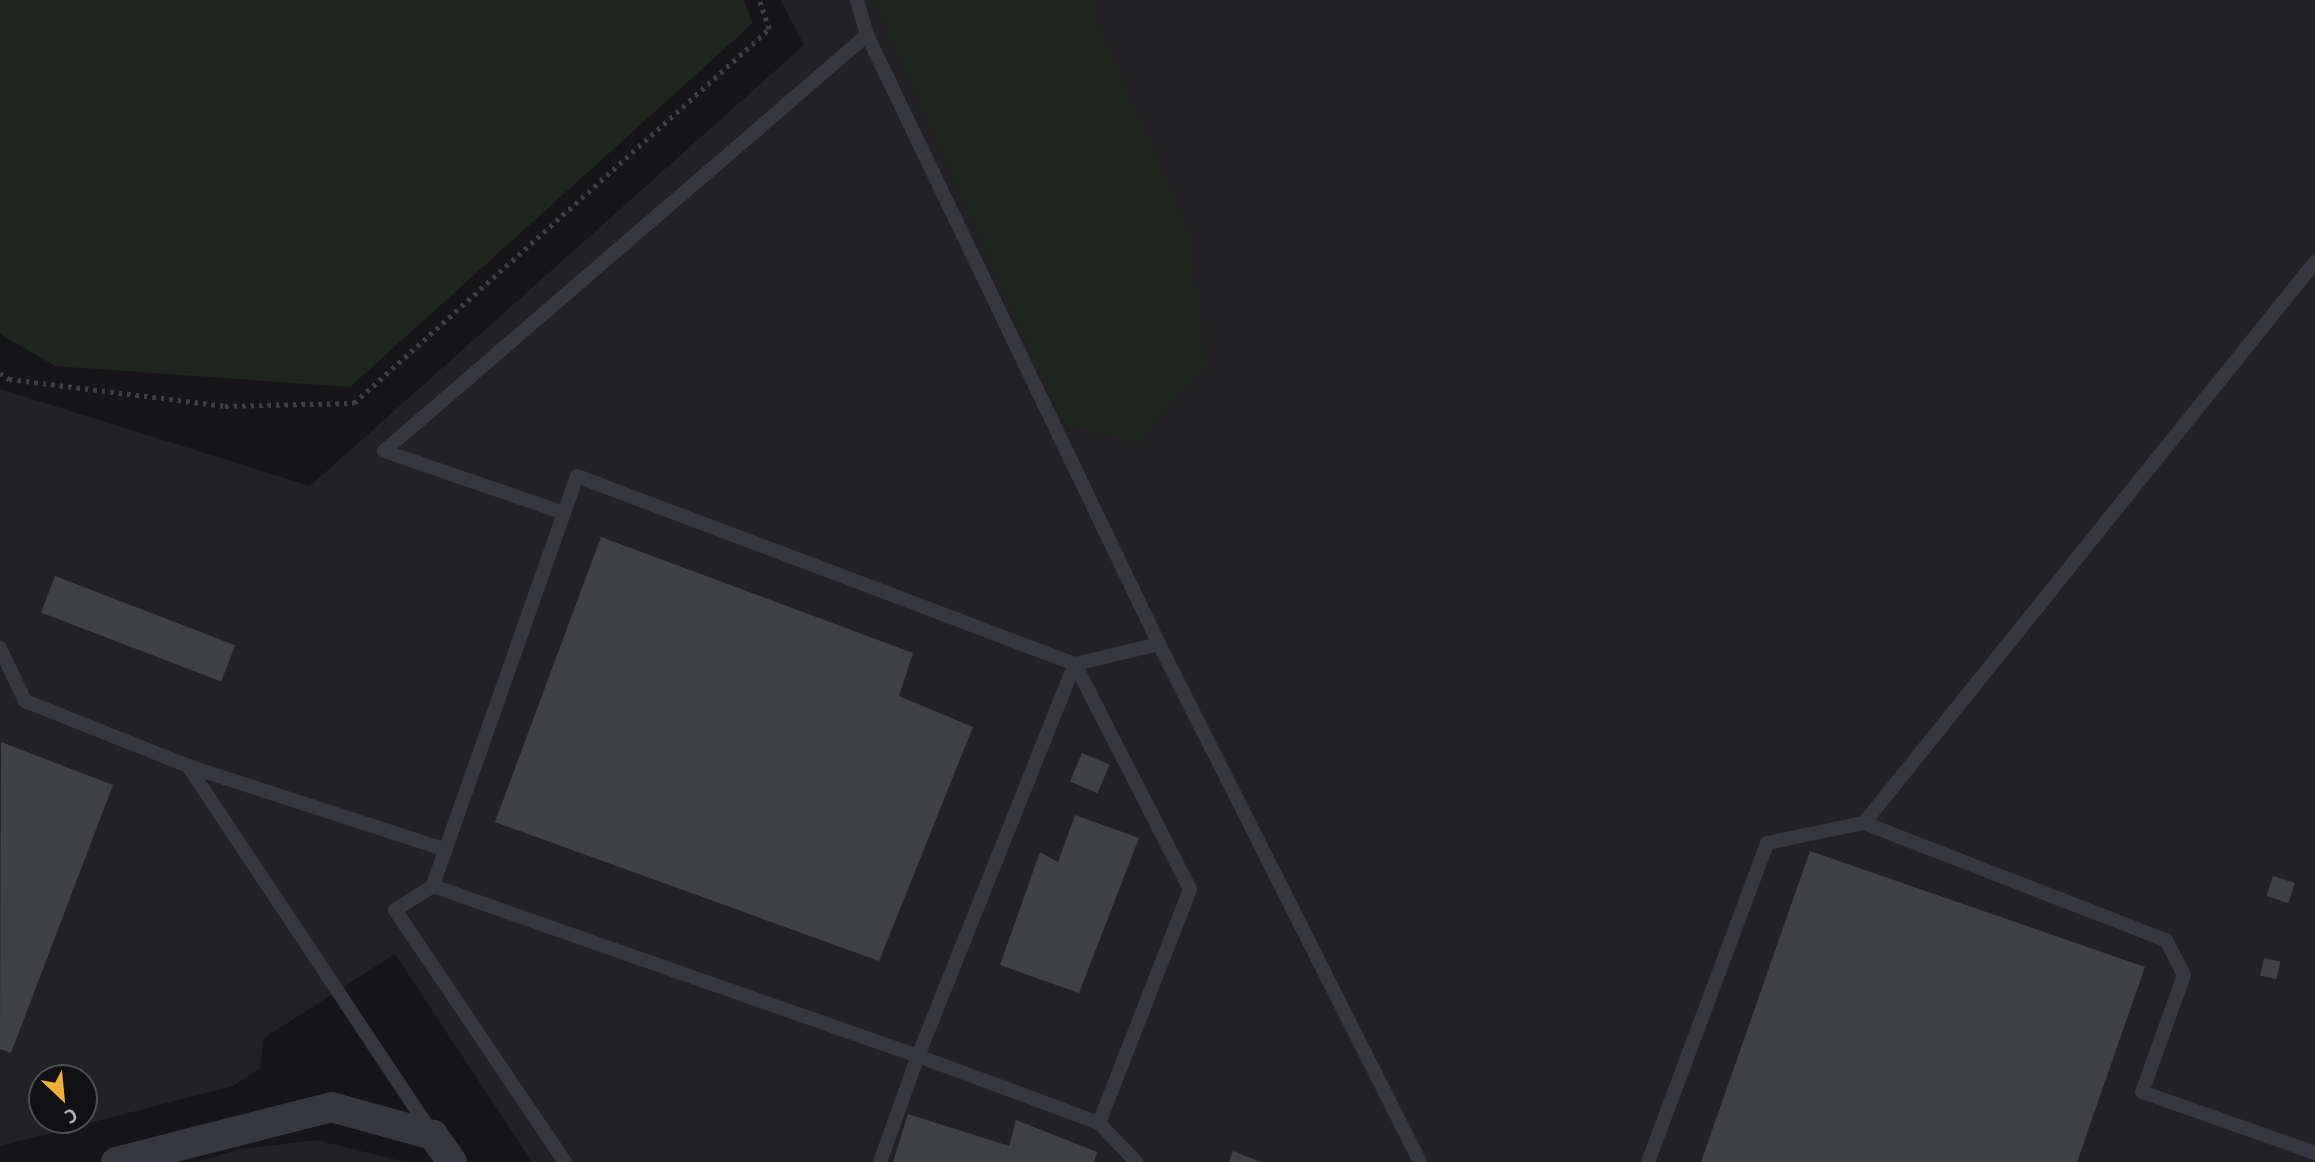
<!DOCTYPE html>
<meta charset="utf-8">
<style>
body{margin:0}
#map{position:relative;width:2315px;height:1162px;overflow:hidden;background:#161618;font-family:"PT Sans",sans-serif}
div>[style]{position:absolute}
.built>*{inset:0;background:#222225}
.green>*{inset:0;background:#1e261f}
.building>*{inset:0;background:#404145;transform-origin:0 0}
.path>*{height:4.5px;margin-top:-2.25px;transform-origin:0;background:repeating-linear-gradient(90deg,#3d3f44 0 3.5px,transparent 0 8.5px)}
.service>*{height:14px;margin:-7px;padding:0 7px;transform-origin:7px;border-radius:7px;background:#37383d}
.minor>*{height:30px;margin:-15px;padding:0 15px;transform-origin:15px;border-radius:15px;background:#37383d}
span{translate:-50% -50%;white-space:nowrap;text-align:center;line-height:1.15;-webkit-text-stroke:5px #111113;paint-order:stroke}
.north{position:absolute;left:28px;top:1064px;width:70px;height:70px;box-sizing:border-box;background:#111113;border:2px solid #4d4f55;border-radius:50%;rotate:154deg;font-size:19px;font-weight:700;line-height:28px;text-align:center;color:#a8adb8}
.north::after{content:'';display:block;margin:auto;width:24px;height:32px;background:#f2b134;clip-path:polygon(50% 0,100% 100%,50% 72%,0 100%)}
</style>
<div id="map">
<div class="built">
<i style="clip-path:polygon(evenodd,781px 0,2315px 0,2315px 1162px,532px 1162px,395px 954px,264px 1038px,260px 1068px,233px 1086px,0 1146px,0 389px,310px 486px,804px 45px,781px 0,42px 1078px,84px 1078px,84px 1120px,42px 1120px,42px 1078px)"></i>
<i style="clip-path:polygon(316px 1140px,405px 1162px,195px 1162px,241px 1149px)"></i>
</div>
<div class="green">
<i style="clip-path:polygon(0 0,744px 0,753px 23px,350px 387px,55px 366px,0 334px)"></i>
<i style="clip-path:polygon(874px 0,1095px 0,1101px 29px,1190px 234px,1206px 365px,1137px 443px,1065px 425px)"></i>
</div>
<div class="building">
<i style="clip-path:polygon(601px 537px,913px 653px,899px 696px,973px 727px,879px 961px,495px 822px)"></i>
<i style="left:55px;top:576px;width:193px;height:39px;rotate:21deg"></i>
<i style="clip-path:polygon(1px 742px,113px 785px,11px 1053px,0 1049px)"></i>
<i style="left:1082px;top:753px;width:30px;height:31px;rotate:23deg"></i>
<i style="clip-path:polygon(1075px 815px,1139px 838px,1079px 993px,1000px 965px,1040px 852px,1058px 862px)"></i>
<i style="clip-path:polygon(1810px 851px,2145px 967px,2077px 1162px,1701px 1162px)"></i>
<i style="left:2273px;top:876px;width:23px;height:21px;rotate:18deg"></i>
<i style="left:2264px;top:958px;width:17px;height:18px;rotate:13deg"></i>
<i style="clip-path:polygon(908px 1114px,1009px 1146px,1016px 1120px,1097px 1152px,1094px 1162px,893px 1162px)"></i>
<i style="clip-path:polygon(1233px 1151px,1261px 1162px,1229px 1162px)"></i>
</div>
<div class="path">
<i style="left:0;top:373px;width:11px;rotate:34deg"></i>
<i style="left:9px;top:379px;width:218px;rotate:7.1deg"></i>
<i style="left:225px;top:406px;width:129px;rotate:-1.3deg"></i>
<i style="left:354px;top:403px;width:559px;rotate:-42.03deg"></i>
<i style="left:769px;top:29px;width:31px;rotate:-109deg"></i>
</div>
<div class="service">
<i style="left:857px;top:0;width:36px;rotate:74deg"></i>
<i style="left:867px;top:35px;width:675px;rotate:64.38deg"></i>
<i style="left:1159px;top:644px;width:580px;rotate:63.26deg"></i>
<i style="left:384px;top:451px;width:637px;rotate:-40.74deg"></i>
<i style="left:384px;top:451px;width:190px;rotate:19deg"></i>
<i style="left:0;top:648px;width:59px;rotate:64.7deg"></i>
<i style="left:25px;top:701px;width:175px;rotate:21.7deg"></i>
<i style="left:188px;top:766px;width:437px;rotate:56.4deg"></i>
<i style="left:188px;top:766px;width:271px;rotate:18deg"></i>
<i style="left:1864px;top:823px;width:324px;rotate:21.2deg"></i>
<i style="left:2166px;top:940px;width:39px;rotate:63deg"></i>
<i style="left:2184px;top:975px;width:124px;rotate:109.7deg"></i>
<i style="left:2142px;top:1092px;width:183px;rotate:19.4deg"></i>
<i style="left:433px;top:886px;width:45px;rotate:147.7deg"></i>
<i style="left:395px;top:910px;width:304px;rotate:56deg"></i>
<i style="left:1099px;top:1123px;width:54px;rotate:46.5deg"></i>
<i style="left:880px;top:1162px;width:113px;rotate:-70.3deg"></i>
<i style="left:918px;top:1056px;width:193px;rotate:20.3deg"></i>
<i style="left:1099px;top:1123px;width:251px;rotate:-68.7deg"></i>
<i style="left:1190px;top:889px;width:253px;rotate:-117.1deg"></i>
<i style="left:1075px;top:664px;width:532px;rotate:-159.32deg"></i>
<i style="left:577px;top:476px;width:435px;rotate:109.4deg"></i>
<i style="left:433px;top:886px;width:514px;rotate:19.32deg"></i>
<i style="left:918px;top:1056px;width:422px;rotate:-68.2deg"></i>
<i style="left:1075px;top:664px;width:86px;rotate:-13.4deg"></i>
<i style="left:1648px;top:1162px;width:340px;rotate:-69.5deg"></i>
<i style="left:1767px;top:843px;width:99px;rotate:-11.7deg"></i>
<i style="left:1864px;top:823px;width:720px;rotate:-51.2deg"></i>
</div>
<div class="minor">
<i style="left:116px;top:1162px;width:222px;rotate:-14.3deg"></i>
<i style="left:331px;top:1107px;width:106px;rotate:15.4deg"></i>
<i style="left:433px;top:1135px;width:33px;rotate:55deg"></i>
</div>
<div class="north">С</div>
</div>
